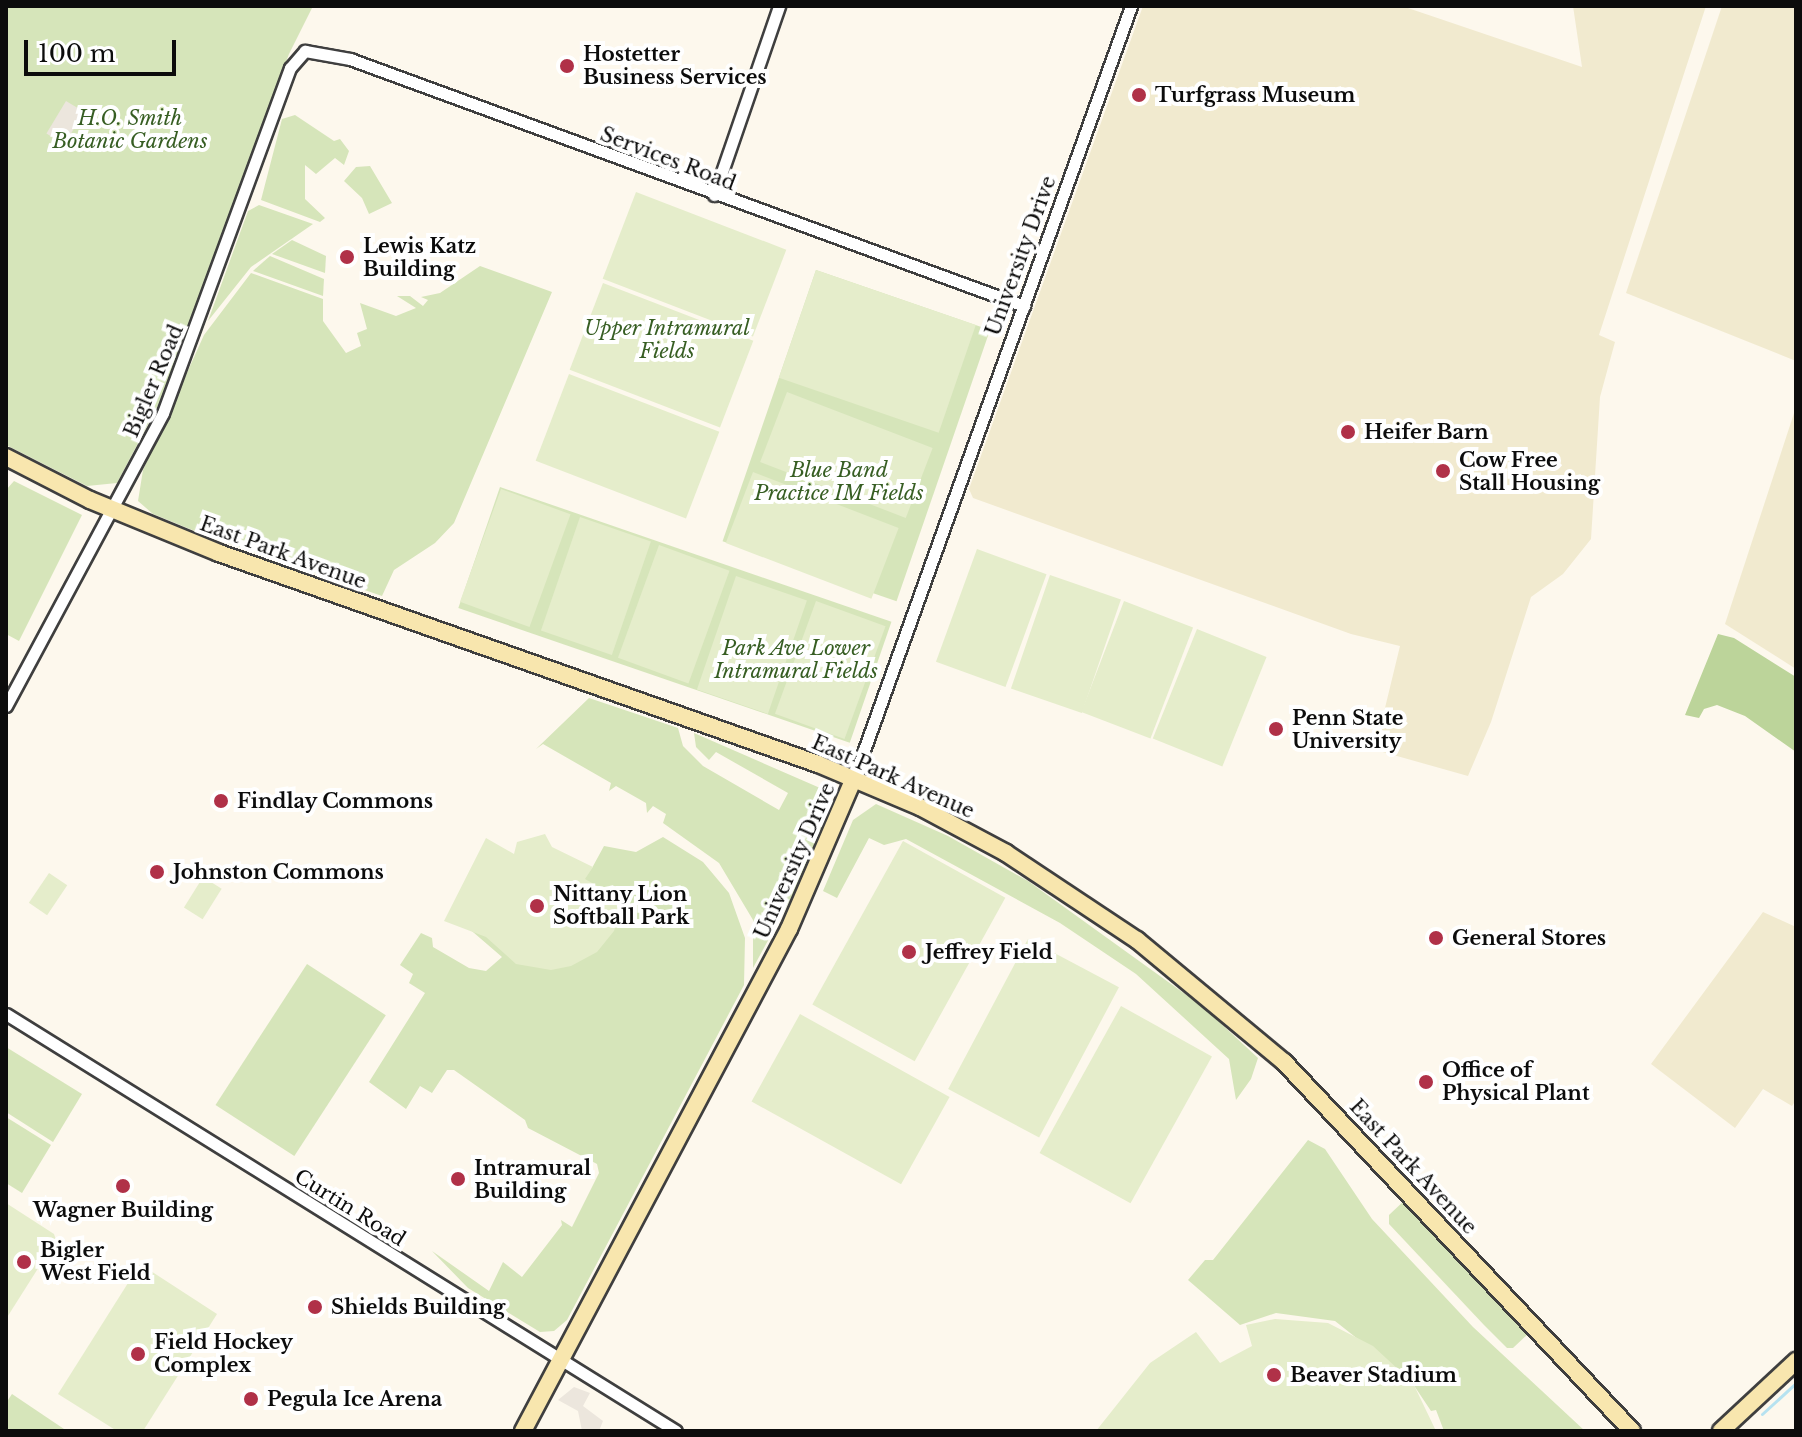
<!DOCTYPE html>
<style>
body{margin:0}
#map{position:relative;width:1802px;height:1437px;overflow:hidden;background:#fdf8ed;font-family:"Libre Baskerville",serif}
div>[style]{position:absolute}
.farmland>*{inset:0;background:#f1eacf}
.green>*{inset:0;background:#d6e5ba;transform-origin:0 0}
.forest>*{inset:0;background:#bcd49a}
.pitch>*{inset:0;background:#e5edcb;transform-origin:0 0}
.plaza>*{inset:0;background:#ece6dd;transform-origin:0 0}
.stream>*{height:3px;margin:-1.5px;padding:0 1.5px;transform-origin:1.5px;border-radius:1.5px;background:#b6e2f0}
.roads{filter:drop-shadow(2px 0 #3f3f3f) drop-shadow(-2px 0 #3f3f3f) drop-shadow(0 2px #3f3f3f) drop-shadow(0 -2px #3f3f3f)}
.street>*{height:11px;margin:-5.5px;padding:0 5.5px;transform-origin:5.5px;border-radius:5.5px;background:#fff}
.secondary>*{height:16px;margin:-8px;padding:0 8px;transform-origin:8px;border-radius:8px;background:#f8e6ae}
.dots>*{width:22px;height:22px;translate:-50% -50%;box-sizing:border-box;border:4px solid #fff;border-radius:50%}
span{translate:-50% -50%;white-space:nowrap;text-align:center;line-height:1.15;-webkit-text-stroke:8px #fff;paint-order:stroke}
.poi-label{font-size:20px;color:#0c0c0c;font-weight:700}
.left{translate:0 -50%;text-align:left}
.park-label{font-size:20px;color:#375e23;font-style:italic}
.street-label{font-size:20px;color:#0c0c0c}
.frame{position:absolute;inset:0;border:8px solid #0c0c0c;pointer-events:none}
.scale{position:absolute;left:24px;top:40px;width:152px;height:36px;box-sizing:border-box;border:4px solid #0c0c0c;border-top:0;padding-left:10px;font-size:24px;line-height:28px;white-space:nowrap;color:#0c0c0c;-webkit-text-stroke:6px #fff;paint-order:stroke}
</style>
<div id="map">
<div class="farmland">
<i style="clip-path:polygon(1143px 6px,1402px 6px,1582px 67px,1573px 6px,1706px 6px,1599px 335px,1615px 342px,1600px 397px,1591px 539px,1563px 574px,1531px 597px,1491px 722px,1468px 776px,1365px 747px,1384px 712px,1400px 646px,1351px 634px,973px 498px,969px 489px)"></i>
<i style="clip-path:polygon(1722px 6px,1796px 6px,1796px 361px,1626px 293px)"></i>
<i style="clip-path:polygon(1796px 407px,1796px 669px,1725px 624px)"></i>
<i style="clip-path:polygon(1763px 912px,1796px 927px,1796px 1100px,1792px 1106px,1763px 1089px,1735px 1128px,1651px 1064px)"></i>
</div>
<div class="green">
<i style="clip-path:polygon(6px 6px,313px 6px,289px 54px,164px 394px,117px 483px,87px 486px,6px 445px)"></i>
<i style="clip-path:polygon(295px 115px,334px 141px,340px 139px,349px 151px,344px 165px,335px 158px,316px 174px,305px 165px,305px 199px,325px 218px,320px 222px,261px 200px,282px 119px)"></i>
<i style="clip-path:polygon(370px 166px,392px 203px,369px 214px,362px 198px,344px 181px,356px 167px)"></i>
<i style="clip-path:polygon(259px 205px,313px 224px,251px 267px,208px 321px,248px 211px)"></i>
<i style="clip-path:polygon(292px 240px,326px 256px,325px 273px,272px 254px)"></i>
<i style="clip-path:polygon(270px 256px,324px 279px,323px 296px,253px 271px)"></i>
<i style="clip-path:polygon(480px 266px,552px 292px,454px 523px,435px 543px,394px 570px,382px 596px,207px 536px,153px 514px,138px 501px,143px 470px,204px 335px,251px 273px,323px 299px,323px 321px,346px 353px,361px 346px,357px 333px,367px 329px,360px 303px,396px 316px,416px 308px,397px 296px,410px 296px,423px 306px,428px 300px,421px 297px,440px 293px)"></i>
<i style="left:816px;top:270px;width:184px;height:287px;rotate:19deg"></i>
<i style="clip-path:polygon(14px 481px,82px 515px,19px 641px,6px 634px,6px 490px)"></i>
<i style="left:500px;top:487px;width:414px;height:128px;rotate:19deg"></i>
<i style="clip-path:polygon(589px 698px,678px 728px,683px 746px,703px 766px,779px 810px,788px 793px,716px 752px,709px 760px,696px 747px,694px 733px,827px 791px,830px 813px,809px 865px,753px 968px,753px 920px,719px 863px,663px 823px,666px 814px,653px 806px,647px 813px,646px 803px,616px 786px,609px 791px,611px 783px,543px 744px,536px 749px)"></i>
<i style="clip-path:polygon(876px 804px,948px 836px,1028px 881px,1203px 1007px,1258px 1058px,1251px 1079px,1236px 1100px,1229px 1059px,1136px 974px,1060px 923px,906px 839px,884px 845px,869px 838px,837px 898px,823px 891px,853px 820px)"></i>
<i style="clip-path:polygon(663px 837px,703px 862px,729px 893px,745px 938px,744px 985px,567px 1320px,554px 1331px,540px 1332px,468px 1288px,432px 1251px,489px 1291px,503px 1262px,522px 1277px,562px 1225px,561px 1220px,572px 1227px,599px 1173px,597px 1164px,528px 1128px,525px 1120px,454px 1070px,447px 1070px,432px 1093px,420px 1086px,406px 1109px,369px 1082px,425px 993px,409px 983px,413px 974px,400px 965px,421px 933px,432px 938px,433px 947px,469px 968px,486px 971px,502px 957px,466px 926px,592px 868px,604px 846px,636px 852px)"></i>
<i style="left:307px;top:964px;width:94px;height:168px;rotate:33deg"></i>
<i style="clip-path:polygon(6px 1047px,82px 1094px,53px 1142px,6px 1112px)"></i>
<i style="clip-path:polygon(6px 1117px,51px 1145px,22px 1193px,6px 1183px)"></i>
<i style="clip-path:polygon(1308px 1140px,1325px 1149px,1372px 1219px,1473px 1327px,1585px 1431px,1444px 1431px,1436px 1410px,1431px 1411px,1411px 1381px,1335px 1321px,1276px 1313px,1240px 1325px,1188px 1280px,1205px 1260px,1213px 1260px)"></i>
<i style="clip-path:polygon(1406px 1199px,1530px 1332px,1513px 1348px,1507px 1348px,1484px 1325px,1389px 1224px,1389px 1215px)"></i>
<i style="clip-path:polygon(12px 1394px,67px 1431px,6px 1431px,6px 1403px)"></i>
</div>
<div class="forest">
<i style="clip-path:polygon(1718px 634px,1734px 638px,1796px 677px,1796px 752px,1745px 716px,1717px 705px,1704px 709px,1699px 718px,1685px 715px)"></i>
</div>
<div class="pitch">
<i style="left:636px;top:192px;width:161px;height:93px;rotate:21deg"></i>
<i style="left:816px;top:270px;width:169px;height:114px;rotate:19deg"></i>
<i style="left:603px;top:283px;width:161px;height:93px;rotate:21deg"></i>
<i style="left:569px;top:374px;width:161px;height:93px;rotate:21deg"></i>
<i style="left:787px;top:392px;width:156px;height:75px;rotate:21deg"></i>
<i style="left:753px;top:472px;width:156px;height:76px;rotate:21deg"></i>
<i style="left:501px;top:489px;width:74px;height:120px;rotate:20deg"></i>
<i style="left:580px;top:517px;width:75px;height:120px;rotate:19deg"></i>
<i style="left:659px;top:545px;width:75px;height:120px;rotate:20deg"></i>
<i style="left:977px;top:549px;width:74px;height:120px;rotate:20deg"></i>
<i style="left:1050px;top:575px;width:75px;height:120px;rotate:19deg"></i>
<i style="left:736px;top:576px;width:75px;height:120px;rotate:19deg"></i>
<i style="left:816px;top:601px;width:74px;height:120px;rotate:20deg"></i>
<i style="left:1124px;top:601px;width:74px;height:119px;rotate:21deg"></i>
<i style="left:1197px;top:629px;width:75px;height:118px;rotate:22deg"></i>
<i style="clip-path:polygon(545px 834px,552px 847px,593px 867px,585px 879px,624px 901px,614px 931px,597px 952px,571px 966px,551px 970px,516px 964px,486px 937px,444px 921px,486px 838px,514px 854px,517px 842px)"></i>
<i style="left:903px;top:841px;width:117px;height:187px;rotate:29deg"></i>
<i style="left:49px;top:873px;width:22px;height:36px;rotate:34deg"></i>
<i style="left:203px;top:877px;width:22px;height:36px;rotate:32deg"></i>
<i style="left:1028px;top:939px;width:103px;height:170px;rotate:28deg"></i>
<i style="left:1121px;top:1006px;width:104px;height:168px;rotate:29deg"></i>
<i style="left:800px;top:1014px;width:171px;height:100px;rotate:29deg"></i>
<i style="clip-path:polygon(6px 1203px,54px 1234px,56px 1240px,6px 1319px)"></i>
<i style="clip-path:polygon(140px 1264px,217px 1314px,143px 1431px,117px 1431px,58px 1394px)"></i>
<i style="clip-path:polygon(1275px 1319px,1328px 1323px,1373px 1346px,1413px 1383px,1436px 1431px,1096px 1431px,1150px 1363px,1196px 1332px,1220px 1363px,1252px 1346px,1246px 1325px)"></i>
</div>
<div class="plaza">
<i style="left:66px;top:101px;width:21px;height:38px;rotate:31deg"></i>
<i style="clip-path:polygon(574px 1387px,590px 1393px,583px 1406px,603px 1421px,599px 1431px,582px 1431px,578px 1411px,558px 1400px)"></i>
</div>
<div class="stream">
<i style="left:1762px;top:1414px;width:46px;rotate:-42.4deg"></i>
</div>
<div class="roads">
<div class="street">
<i style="left:714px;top:195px;width:200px;rotate:-71deg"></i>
<i style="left:6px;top:706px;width:332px;rotate:-61.8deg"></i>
<i style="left:163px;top:413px;width:368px;rotate:-69.8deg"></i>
<i style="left:290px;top:68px;width:23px;rotate:-49deg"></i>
<i style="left:305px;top:51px;width:46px;rotate:10.1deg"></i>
<i style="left:350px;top:59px;width:718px;rotate:20.13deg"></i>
<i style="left:854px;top:778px;width:820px;rotate:-70.26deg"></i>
<i style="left:6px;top:1014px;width:789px;rotate:31.9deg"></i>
</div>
<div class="secondary">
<i style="left:6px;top:457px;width:94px;rotate:27.1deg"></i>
<i style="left:90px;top:500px;width:139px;rotate:22.3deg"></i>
<i style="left:219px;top:553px;width:635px;rotate:19.41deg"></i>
<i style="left:818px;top:764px;width:111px;rotate:22.9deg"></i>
<i style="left:920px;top:807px;width:98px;rotate:28.1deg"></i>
<i style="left:1006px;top:853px;width:157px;rotate:33.6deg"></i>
<i style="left:1137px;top:940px;width:191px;rotate:39.7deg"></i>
<i style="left:1284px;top:1062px;width:507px;rotate:46.68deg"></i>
<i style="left:523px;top:1431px;width:568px;rotate:-62.08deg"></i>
<i style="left:789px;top:929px;width:164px;rotate:-66.7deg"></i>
<i style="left:1721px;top:1431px;width:103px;rotate:-43deg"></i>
</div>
</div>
<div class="dots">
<i style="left:567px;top:66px;background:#b03148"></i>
<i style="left:1139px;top:95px;background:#b03148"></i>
<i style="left:347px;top:257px;background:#b03148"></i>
<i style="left:1348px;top:432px;background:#b03148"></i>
<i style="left:1443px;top:471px;background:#b03148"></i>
<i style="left:1276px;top:729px;background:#b03148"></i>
<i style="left:221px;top:801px;background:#b03148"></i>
<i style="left:157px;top:872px;background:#b03148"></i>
<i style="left:537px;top:906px;background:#b03148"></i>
<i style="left:1436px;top:938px;background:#b03148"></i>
<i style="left:909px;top:952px;background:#b03148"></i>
<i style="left:1426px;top:1082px;background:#b03148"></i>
<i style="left:458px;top:1179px;background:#b03148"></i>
<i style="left:123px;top:1186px;background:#b03148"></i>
<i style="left:24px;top:1262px;background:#b03148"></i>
<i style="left:315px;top:1307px;background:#b03148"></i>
<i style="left:138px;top:1354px;background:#b03148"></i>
<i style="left:1274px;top:1375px;background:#b03148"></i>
<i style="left:251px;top:1399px;background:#b03148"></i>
</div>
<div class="poi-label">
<span class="left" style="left:583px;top:66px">Hostetter<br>Business Services</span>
<span class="left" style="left:1155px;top:95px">Turfgrass Museum</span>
<span class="left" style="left:363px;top:258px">Lewis Katz<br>Building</span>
<span class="left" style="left:1364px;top:432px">Heifer Barn</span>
<span class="left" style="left:1459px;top:472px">Cow Free<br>Stall Housing</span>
<span class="left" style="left:1292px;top:730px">Penn State<br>University</span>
<span class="left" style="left:237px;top:801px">Findlay Commons</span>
<span class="left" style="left:173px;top:872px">Johnston Commons</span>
<span class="left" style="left:553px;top:906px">Nittany Lion<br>Softball Park</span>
<span class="left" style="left:1452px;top:938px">General Stores</span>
<span class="left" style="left:925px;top:952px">Jeffrey Field</span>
<span class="left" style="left:1442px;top:1082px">Office of<br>Physical Plant</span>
<span class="left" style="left:474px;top:1180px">Intramural<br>Building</span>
<span style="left:123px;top:1210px">Wagner Building</span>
<span class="left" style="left:40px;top:1262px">Bigler<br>West Field</span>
<span class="left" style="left:331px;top:1307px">Shields Building</span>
<span class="left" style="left:154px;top:1354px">Field Hockey<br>Complex</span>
<span class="left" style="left:1290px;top:1375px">Beaver Stadium</span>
<span class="left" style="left:267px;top:1399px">Pegula Ice Arena</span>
</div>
<div class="park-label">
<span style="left:130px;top:130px">H.O. Smith<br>Botanic Gardens</span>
<span style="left:667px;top:340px">Upper Intramural<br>Fields</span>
<span style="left:839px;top:482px">Blue Band<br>Practice IM Fields</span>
<span style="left:796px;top:660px">Park Ave Lower<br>Intramural Fields</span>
</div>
<div class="street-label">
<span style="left:668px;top:159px;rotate:21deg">Services Road</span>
<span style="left:1021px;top:256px;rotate:-70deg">University Drive</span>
<span style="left:154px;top:381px;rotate:-67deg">Bigler Road</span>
<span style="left:283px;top:553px;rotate:20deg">East Park Avenue</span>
<span style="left:893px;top:777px;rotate:24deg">East Park Avenue</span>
<span style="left:795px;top:861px;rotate:-66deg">University Drive</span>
<span style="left:1413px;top:1167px;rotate:47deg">East Park Avenue</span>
<span style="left:350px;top:1208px;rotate:32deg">Curtin Road</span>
</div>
<div class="frame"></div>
<div class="scale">100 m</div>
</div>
